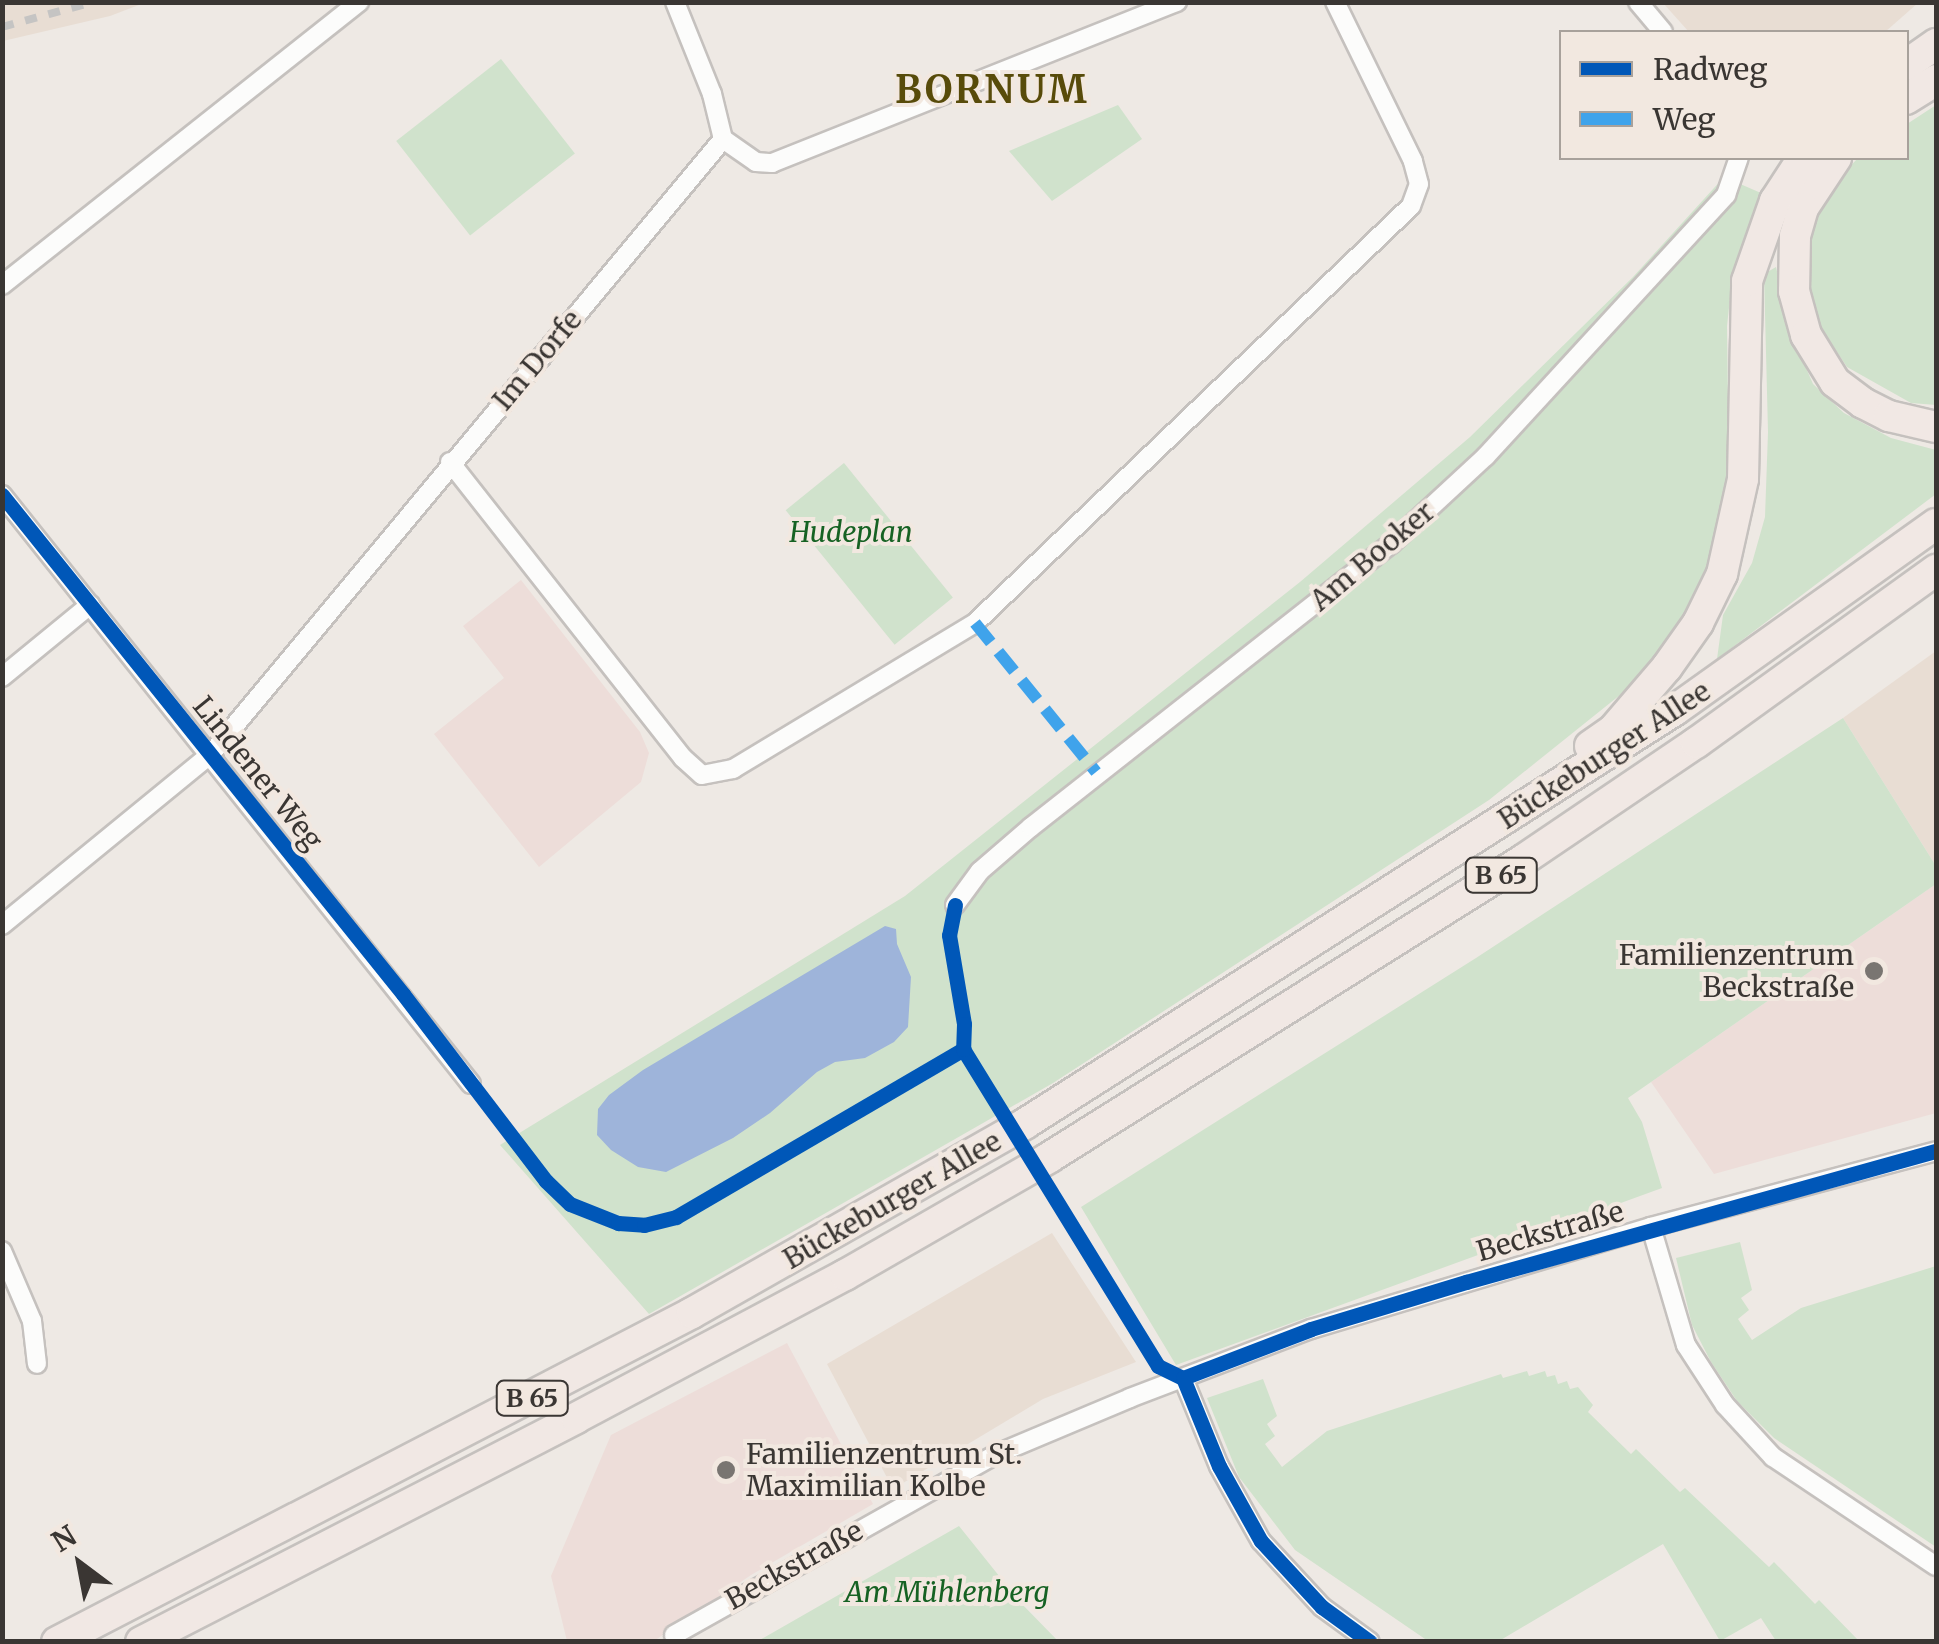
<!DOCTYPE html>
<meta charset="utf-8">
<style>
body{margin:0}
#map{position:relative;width:1939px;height:1644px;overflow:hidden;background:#eee9e4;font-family:Merriweather,serif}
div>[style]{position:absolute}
.built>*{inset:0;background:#e8ddd3}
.education>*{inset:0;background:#edddd9}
.green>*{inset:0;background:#d0e2cc;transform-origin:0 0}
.water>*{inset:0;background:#9eb4da}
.roads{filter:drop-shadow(2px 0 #c5c1be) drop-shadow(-2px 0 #c5c1be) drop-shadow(0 2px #c5c1be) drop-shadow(0 -2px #c5c1be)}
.minor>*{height:18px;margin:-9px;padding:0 9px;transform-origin:9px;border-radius:9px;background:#fcfcfb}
.trunk>*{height:30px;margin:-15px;padding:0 15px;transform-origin:15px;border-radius:15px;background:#f1e8e4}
.rail>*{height:8px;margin-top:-4px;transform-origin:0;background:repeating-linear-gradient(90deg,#c5c4c3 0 12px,transparent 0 24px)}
.quiet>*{height:12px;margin-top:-6px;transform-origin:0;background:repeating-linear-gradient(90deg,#3fa3eb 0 25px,transparent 0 37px)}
.cycleway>*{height:15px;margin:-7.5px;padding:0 7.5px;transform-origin:7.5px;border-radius:7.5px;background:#0057b8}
.dots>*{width:28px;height:28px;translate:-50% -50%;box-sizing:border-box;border:5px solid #f2e8e0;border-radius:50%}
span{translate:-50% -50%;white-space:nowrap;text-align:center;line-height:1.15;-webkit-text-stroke:8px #f2e8e0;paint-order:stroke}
.shield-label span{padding:2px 8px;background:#f2e8e0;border:2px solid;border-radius:8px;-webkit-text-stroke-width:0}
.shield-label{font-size:25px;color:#3a3633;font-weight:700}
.street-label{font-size:28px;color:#3a3633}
.park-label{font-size:28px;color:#166223;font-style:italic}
.poi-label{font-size:28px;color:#3a3633}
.right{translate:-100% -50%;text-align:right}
.left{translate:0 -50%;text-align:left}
.district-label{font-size:38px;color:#584b0a;font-weight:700;letter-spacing:2.5px}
.frame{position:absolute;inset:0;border:5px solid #3a3633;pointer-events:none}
.legend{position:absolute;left:1559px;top:30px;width:350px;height:130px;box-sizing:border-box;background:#f2e8e0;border:2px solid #a8a19b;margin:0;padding:12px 18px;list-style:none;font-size:30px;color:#3a3633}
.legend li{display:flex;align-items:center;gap:20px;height:50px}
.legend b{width:50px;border:2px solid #a8a19b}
.north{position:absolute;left:30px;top:1514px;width:100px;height:100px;-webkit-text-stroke:8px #f2e8e0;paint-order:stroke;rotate:328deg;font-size:28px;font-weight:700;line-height:40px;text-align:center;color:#3a3633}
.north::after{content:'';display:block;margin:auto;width:35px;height:45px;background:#3a3633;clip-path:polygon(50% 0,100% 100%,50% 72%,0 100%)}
</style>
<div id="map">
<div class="built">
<i style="clip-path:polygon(2px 3px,3px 2px,144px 3px,110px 16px,3px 41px)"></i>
<i style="clip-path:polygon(1663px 3px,1918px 3px,1885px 32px,1689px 32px)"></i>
<i style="clip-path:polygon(1936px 651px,1936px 866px,1843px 718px)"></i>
<i style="clip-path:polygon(1052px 1233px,1136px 1362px,1043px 1399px,893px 1489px,827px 1364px)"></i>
</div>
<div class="education">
<i style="clip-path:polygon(521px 580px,640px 732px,649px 753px,641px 782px,539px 867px,434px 734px,504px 678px,463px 626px)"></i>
<i style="clip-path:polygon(1936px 884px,1936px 1113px,1714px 1174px,1651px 1082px)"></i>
<i style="clip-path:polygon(787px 1343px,873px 1504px,751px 1575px,654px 1641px,567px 1641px,551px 1576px,611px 1435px)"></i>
</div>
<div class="green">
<i style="left:501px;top:59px;width:120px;height:133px;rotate:52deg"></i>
<i style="clip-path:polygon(1118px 105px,1142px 139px,1052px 201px,1009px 151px)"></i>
<i style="clip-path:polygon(1936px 105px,1936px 405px,1911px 403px,1847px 367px,1817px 322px,1806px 282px,1807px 233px,1824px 194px,1858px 158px,1906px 158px,1907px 124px)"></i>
<i style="clip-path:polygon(1724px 177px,1761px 193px,1732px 280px,1727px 326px,1729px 479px,1709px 571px,1687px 616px,1656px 659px,1620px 695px,1489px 800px,1053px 1083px,649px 1314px,500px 1145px,905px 896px,1300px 582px,1470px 437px,1633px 277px)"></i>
<i style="clip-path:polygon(1776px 267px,1793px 338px,1813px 384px,1844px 413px,1891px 438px,1936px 450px,1936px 494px,1717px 659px,1723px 615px,1752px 563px,1765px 517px,1768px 432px,1764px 274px)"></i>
<i style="left:844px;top:463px;width:173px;height:75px;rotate:51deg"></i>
<i style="clip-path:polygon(1843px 718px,1936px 866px,1936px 884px,1628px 1098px,1642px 1122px,1662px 1188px,1176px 1365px,1081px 1207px,1476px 958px)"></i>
<i style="clip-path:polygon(1740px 1242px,1752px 1290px,1741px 1298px,1749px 1310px,1738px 1319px,1752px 1340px,1801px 1308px,1936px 1266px,1936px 1547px,1774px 1438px,1737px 1401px,1711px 1362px,1692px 1325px,1676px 1258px)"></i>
<i style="clip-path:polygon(1527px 1371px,1529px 1376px,1545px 1371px,1547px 1377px,1555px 1375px,1558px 1384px,1567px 1381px,1570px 1389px,1578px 1387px,1593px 1405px,1588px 1412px,1631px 1454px,1636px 1449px,1680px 1492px,1685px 1488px,1769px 1567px,1774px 1562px,1815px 1604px,1819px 1600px,1859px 1641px,1776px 1641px,1761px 1618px,1720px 1641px,1663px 1544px,1499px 1641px,1428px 1641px,1295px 1550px,1239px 1477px,1207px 1398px,1263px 1379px,1277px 1416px,1267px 1424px,1275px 1436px,1265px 1444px,1282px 1467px,1327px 1431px,1501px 1374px,1503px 1378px)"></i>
<i style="clip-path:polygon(959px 1526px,1020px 1602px,1058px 1641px,758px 1641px)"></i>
</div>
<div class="water">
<i style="clip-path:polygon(885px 926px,896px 929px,897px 944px,911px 977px,908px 1027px,894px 1042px,865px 1058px,835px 1062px,817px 1072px,770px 1113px,733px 1138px,666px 1172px,638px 1167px,611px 1150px,597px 1135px,598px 1109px,609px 1095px,643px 1070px)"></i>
</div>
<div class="roads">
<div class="minor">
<i style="left:675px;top:2px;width:99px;rotate:68.1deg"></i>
<i style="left:712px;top:94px;width:46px;rotate:76.3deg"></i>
<i style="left:1638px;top:2px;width:39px;rotate:50deg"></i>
<i style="left:723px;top:139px;width:40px;rotate:34.9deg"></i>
<i style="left:756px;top:162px;width:16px;rotate:4deg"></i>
<i style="left:772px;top:163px;width:436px;rotate:-21.7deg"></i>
<i style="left:2px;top:285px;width:456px;rotate:-38.4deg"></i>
<i style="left:450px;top:462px;width:377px;rotate:51.8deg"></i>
<i style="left:683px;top:758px;width:25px;rotate:42deg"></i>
<i style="left:702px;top:775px;width:32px;rotate:-11deg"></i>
<i style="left:733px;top:769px;width:283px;rotate:-31.1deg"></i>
<i style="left:975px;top:623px;width:603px;rotate:-43.72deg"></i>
<i style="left:1411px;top:206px;width:23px;rotate:-70deg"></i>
<i style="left:1419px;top:184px;width:24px;rotate:-105deg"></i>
<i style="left:1413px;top:161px;width:177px;rotate:-116.1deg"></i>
<i style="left:2px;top:495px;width:753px;rotate:51.47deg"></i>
<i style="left:2px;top:677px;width:114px;rotate:-39.3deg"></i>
<i style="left:955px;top:905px;width:42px;rotate:-53.7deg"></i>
<i style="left:980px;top:871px;width:67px;rotate:-40.8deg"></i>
<i style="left:1031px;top:827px;width:458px;rotate:-38.2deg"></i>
<i style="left:1391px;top:544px;width:129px;rotate:-42.8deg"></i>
<i style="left:1486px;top:456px;width:355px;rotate:-47.4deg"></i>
<i style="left:1726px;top:195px;width:39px;rotate:-71deg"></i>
<i style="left:2px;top:925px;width:270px;rotate:-39.3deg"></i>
<i style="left:211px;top:754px;width:800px;rotate:-50.22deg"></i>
<i style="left:1651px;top:1227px;width:123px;rotate:73.5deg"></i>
<i style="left:1686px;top:1345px;width:72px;rotate:57deg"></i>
<i style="left:1725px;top:1405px;width:71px;rotate:47.3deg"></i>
<i style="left:1773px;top:1457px;width:196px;rotate:33.8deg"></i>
<i style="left:2px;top:1251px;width:76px;rotate:66.8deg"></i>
<i style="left:32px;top:1321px;width:43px;rotate:83.4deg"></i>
<i style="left:1183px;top:1378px;width:95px;rotate:67.8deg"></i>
<i style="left:1219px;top:1466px;width:86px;rotate:60.8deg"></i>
<i style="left:1261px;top:1541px;width:90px;rotate:47.3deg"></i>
<i style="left:1322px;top:1607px;width:59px;rotate:36.1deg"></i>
<i style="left:674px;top:1635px;width:370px;rotate:-29.3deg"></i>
<i style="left:997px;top:1454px;width:144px;rotate:-22.8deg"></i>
<i style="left:1130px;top:1398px;width:194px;rotate:-20.9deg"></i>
<i style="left:1311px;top:1329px;width:355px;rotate:-16.7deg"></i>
<i style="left:1651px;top:1227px;width:295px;rotate:-14.9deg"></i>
</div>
<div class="trunk">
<i style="left:1906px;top:65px;width:37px;rotate:-35deg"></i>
<i style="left:1906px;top:99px;width:36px;rotate:-32deg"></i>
<i style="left:1836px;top:158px;width:60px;rotate:123.4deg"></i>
<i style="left:1803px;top:208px;width:29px;rotate:106deg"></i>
<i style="left:1795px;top:236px;width:55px;rotate:91deg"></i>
<i style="left:1794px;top:291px;width:46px;rotate:74.7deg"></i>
<i style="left:1806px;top:335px;width:55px;rotate:58.3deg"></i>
<i style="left:1835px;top:382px;width:35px;rotate:37deg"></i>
<i style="left:1863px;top:403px;width:29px;rotate:27deg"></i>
<i style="left:1889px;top:416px;width:48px;rotate:13.2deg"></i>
<i style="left:1590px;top:746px;width:28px;rotate:-35deg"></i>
<i style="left:1613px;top:730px;width:83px;rotate:-49.4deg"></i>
<i style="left:1667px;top:667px;width:54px;rotate:-54.8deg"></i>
<i style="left:1698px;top:623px;width:55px;rotate:-63.9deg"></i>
<i style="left:1722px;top:574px;width:97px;rotate:-77.5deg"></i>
<i style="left:1743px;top:479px;width:198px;rotate:-88.8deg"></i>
<i style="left:1747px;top:281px;width:85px;rotate:-70.7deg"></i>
<i style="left:1775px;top:201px;width:51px;rotate:-56.9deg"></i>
<i style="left:57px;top:1642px;width:715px;rotate:-27.39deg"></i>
<i style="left:692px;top:1313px;width:384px;rotate:-29.6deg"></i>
<i style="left:1026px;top:1123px;width:769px;rotate:-32.47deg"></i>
<i style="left:1675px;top:710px;width:320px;rotate:-35.5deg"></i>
<i style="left:141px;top:1642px;width:489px;rotate:-27.2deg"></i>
<i style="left:576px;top:1418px;width:305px;rotate:-28deg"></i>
<i style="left:845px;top:1275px;width:237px;rotate:-29.9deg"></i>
<i style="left:1050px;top:1157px;width:559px;rotate:-32.12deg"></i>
<i style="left:1523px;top:860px;width:209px;rotate:-34.1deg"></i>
<i style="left:1696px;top:743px;width:296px;rotate:-35.8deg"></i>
</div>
</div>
<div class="rail">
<i style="left:2px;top:27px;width:94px;rotate:-15.4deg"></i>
</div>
<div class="quiet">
<i style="left:975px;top:623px;width:192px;rotate:50.9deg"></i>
</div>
<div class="cycleway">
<i style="left:2px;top:495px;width:640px;rotate:51.21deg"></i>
<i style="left:403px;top:994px;width:235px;rotate:52.6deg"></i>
<i style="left:546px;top:1181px;width:33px;rotate:44deg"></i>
<i style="left:570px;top:1204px;width:52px;rotate:21.6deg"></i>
<i style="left:618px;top:1223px;width:26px;rotate:4deg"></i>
<i style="left:644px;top:1225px;width:33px;rotate:-14deg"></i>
<i style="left:676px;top:1217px;width:333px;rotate:-30.3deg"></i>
<i style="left:963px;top:1049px;width:372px;rotate:58.4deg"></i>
<i style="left:1158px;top:1366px;width:28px;rotate:26deg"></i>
<i style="left:955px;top:905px;width:31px;rotate:101deg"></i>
<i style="left:949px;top:935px;width:90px;rotate:80.4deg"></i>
<i style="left:964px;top:1024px;width:25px;rotate:92deg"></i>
<i style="left:1183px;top:1378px;width:137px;rotate:-20.9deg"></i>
<i style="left:1311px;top:1329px;width:162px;rotate:-16.9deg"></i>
<i style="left:1466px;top:1282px;width:488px;rotate:-15.6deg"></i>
<i style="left:1183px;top:1378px;width:95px;rotate:67.8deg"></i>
<i style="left:1219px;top:1466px;width:86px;rotate:60.8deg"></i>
<i style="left:1261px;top:1541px;width:90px;rotate:47.3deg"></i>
<i style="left:1322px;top:1607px;width:59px;rotate:36.1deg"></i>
</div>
<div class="dots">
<i style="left:1874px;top:971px;background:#797571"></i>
<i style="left:726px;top:1470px;background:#797571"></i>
</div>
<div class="shield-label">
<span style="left:1501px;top:875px">B 65</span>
<span style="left:532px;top:1398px">B 65</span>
</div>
<div class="street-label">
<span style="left:537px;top:360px;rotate:-50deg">Im Dorfe</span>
<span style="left:1372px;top:556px;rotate:-40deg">Am Booker</span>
<span style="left:1604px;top:755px;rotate:-33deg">Bückeburger Allee</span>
<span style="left:258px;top:773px;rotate:51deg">Lindener Weg</span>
<span style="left:892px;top:1200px;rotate:-30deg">Bückeburger Allee</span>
<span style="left:1550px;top:1231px;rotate:-16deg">Beckstraße</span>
<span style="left:794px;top:1565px;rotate:-29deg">Beckstraße</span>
</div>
<div class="park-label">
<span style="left:851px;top:532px">Hudeplan</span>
<span style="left:947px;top:1592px">Am Mühlenberg</span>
</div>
<div class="poi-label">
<span class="right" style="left:1854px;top:971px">Familienzentrum<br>Beckstraße</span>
<span class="left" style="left:746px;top:1470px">Familienzentrum St.<br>Maximilian Kolbe</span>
</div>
<div class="district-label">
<span style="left:992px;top:90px">BORNUM</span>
</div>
<div class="frame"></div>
<ul class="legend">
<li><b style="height:12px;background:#0057b8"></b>Radweg</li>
<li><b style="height:12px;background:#3fa3eb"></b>Weg</li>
</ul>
<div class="north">N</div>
</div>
